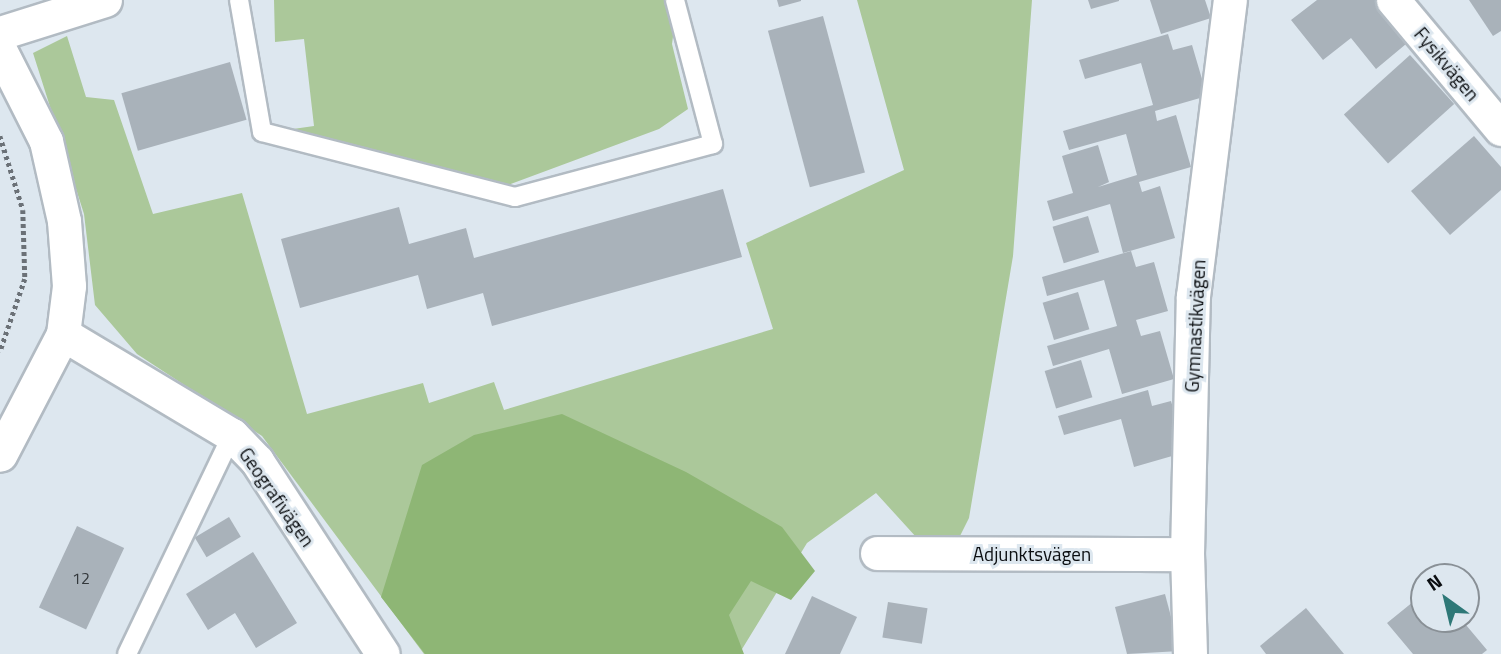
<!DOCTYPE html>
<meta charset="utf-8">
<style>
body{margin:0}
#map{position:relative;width:1501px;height:654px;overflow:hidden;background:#dde7ef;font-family:"Titillium Web",sans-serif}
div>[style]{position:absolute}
.green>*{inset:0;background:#abc89a}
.forest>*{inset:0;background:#8eb675}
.building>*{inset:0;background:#a9b2ba;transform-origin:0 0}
.path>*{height:4.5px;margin-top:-2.25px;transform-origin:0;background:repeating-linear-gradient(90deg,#6b7177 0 3.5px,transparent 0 7px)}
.roads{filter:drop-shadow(2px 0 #b2bbc3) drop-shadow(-2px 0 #b2bbc3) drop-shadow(0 2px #b2bbc3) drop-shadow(0 -2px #b2bbc3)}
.service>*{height:18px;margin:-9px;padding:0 9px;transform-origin:9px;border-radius:9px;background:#fff}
.minor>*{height:33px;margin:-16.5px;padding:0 16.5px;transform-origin:16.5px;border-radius:16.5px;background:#fff}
span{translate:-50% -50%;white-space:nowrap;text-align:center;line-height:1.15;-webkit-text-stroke:6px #dde7ef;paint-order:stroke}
.number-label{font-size:16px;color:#32373b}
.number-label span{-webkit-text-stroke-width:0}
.street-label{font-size:19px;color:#0b0e11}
.north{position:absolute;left:1410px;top:563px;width:70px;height:70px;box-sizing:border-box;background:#dde7ef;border:2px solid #899096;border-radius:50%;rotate:326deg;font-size:19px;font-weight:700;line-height:28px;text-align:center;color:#0b0e11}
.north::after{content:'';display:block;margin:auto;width:24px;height:32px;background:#2e7877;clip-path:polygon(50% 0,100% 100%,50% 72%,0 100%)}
</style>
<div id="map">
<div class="green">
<i style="clip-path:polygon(274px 0,678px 0,672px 44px,688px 109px,659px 129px,505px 186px,286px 130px,314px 126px,304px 39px,275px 42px)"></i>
<i style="clip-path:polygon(857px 0,1032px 0,1013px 256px,969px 518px,959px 538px,917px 538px,876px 493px,807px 543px,739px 654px,424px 654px,262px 436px,137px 354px,95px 305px,84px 214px,33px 53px,67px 36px,86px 97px,114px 100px,153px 214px,242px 193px,307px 414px,423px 383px,429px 403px,494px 382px,504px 410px,773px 329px,746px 243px,904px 170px)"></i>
</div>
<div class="forest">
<i style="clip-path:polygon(562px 414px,686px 472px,782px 527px,815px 571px,791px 600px,751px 581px,729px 615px,744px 654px,425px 654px,381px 597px,422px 465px,474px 435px)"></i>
</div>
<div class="building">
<i style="clip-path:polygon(777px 0,801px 0,801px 1px,779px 7px)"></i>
<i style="clip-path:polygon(1088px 0,1119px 0,1119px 1px,1091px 9px)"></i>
<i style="clip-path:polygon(1150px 0,1205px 0,1211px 18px,1161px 34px)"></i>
<i style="clip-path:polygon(1317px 0,1380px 0,1412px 39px,1376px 69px,1351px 38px,1323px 60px,1291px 20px)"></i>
<i style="clip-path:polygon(1469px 0,1501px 0,1501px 31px,1493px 36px)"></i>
<i style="left:823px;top:16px;width:162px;height:57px;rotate:75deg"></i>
<i style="clip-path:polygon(1168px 34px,1173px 50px,1192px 45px,1207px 96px,1155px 111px,1157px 121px,1176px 115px,1191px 167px,1139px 182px,1142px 192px,1160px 186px,1175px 238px,1123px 253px,1110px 204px,1053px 221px,1047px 201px,1073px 193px,1062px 156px,1098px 145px,1109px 182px,1098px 187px,1137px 175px,1126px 134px,1069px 150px,1063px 131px,1153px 105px,1141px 63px,1085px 79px,1079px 60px)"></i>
<i style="left:1410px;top:55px;width:66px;height:89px;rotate:48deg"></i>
<i style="left:230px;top:62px;width:60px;height:113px;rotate:74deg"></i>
<i style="clip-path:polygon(1474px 136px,1501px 167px,1501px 190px,1450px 235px,1411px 191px)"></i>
<i style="clip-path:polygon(723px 189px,742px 257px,492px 326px,483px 293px,427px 309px,418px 275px,300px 308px,281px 239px,399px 207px,409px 244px,466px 228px,474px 258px)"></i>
<i style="left:1088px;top:216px;width:38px;height:37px;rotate:73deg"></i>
<i style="clip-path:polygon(1131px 251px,1136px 267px,1154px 262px,1168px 311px,1136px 320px,1141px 336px,1160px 331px,1174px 379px,1122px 394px,1109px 349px,1053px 366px,1047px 346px,1117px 326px,1104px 280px,1047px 296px,1042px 277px)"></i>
<i style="left:1078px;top:292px;width:39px;height:37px;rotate:73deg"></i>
<i style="left:1081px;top:360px;width:39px;height:38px;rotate:73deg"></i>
<i style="clip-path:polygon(1148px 390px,1152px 406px,1171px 401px,1186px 452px,1134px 467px,1121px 419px,1064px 435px,1058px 416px)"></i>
<i style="left:229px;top:517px;width:23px;height:40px;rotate:59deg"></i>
<i style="left:77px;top:526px;width:52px;height:90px;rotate:25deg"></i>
<i style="clip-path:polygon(253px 552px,297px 623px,256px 648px,235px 613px,208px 630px,186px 594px)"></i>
<i style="clip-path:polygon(1424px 593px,1424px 619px,1461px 619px,1487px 650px,1482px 654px,1413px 654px,1387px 623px)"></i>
<i style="clip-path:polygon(1165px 594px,1180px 651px,1127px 654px,1115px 607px)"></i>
<i style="clip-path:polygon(812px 596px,857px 617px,840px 654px,785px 654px)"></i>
<i style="left:888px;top:602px;width:40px;height:36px;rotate:9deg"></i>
<i style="clip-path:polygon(1306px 608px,1344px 654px,1266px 654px,1260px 646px)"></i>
</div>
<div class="path">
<i style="left:0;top:136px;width:77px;rotate:72.7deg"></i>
<i style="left:23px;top:210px;width:69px;rotate:88.3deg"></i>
<i style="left:25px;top:279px;width:77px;rotate:108.9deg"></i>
</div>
<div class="roads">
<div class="service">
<i style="left:239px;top:0;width:134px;rotate:80.1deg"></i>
<i style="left:262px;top:132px;width:261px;rotate:14.4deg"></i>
<i style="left:515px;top:197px;width:205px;rotate:-15deg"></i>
<i style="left:713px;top:144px;width:149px;rotate:-104.8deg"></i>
<i style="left:127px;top:654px;width:243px;rotate:-64.4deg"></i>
</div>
<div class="minor">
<i style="left:1393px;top:0;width:168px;rotate:50.1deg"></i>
<i style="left:0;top:33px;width:110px;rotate:-17.4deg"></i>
<i style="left:0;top:50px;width:102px;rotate:63.2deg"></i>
<i style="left:46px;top:141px;width:82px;rotate:77.3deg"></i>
<i style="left:64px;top:221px;width:65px;rotate:85.6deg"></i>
<i style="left:69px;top:286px;width:48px;rotate:97.1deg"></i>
<i style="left:63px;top:334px;width:136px;rotate:117.5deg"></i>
<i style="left:63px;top:334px;width:197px;rotate:30.9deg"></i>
<i style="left:232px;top:435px;width:36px;rotate:46deg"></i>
<i style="left:257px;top:461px;width:230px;rotate:56.9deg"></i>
<i style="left:877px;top:553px;width:310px;rotate:0.2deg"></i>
<i style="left:1190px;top:654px;width:100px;rotate:-91.7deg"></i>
<i style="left:1187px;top:554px;width:258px;rotate:-88.7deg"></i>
<i style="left:1193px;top:296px;width:298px;rotate:-82.9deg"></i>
</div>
</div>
<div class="number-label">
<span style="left:81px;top:578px">12</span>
</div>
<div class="street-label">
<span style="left:1447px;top:64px;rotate:50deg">Fysikvägen</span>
<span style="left:1195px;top:326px;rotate:-87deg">Gymnastikvägen</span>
<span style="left:277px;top:497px;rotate:55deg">Geografivägen</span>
<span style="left:1032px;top:554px">Adjunktsvägen</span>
</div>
<div class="north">N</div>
</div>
